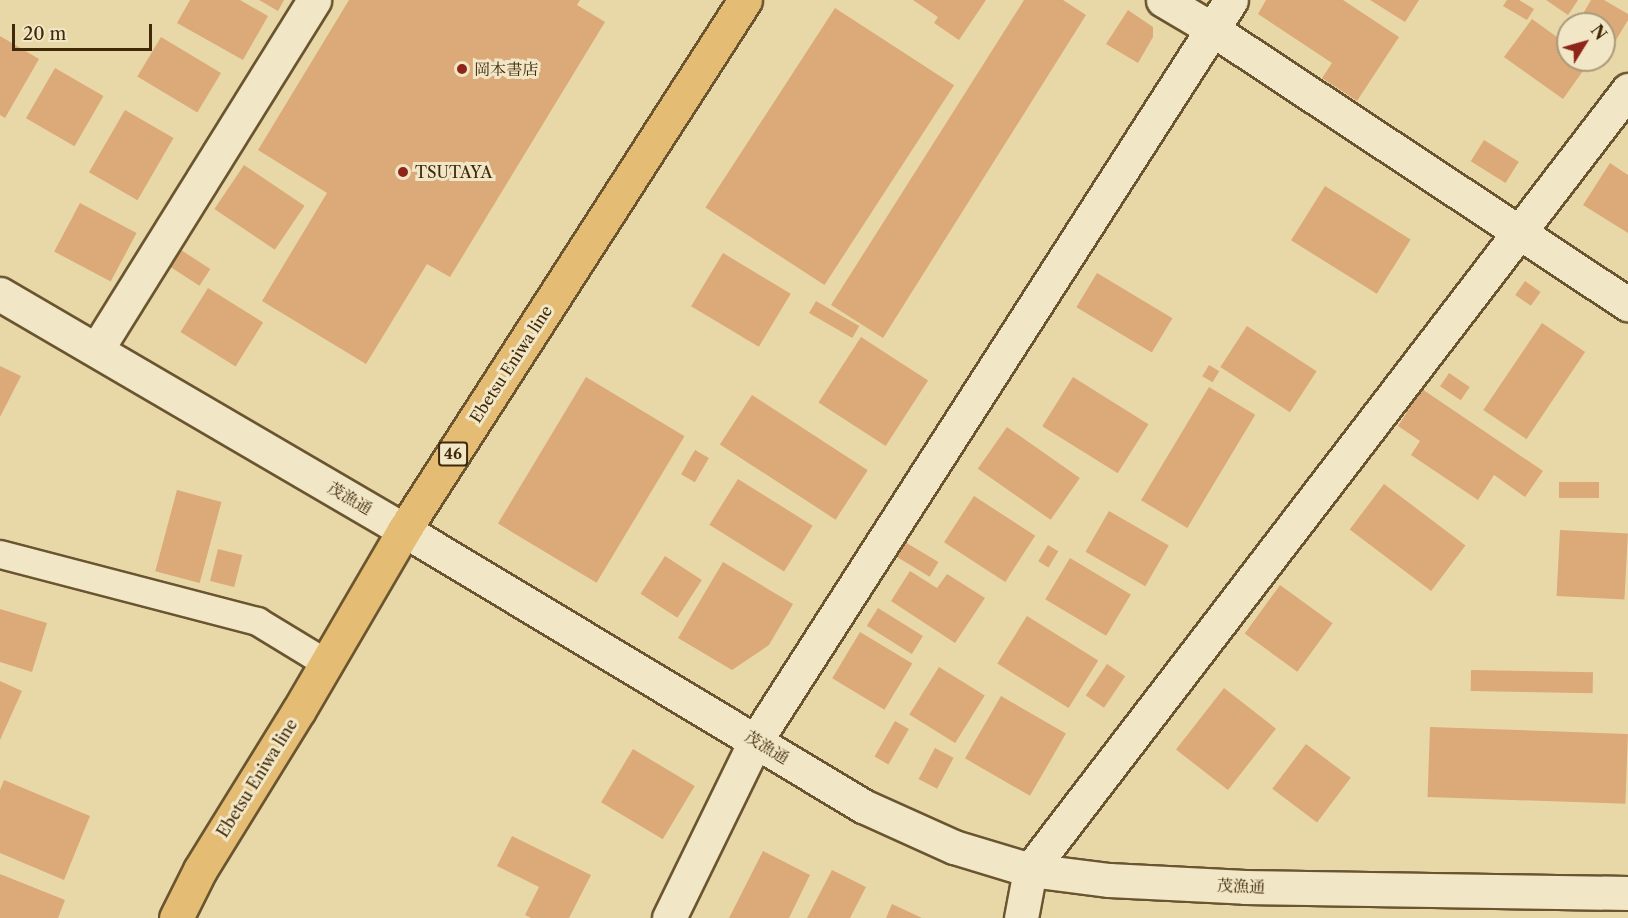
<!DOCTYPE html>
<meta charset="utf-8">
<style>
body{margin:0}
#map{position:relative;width:1628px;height:918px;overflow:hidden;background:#e9d8a7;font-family:"Libre Caslon Text","Noto Serif JP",serif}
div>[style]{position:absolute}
.building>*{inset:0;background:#dca979;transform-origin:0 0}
.roads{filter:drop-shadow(2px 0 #6a5530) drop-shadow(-2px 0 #6a5530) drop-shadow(0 2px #6a5530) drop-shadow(0 -2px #6a5530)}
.lane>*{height:27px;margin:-13.5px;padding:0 13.5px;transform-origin:13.5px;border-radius:13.5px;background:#f1e6c6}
.street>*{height:33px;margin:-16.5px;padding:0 16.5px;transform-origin:16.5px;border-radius:16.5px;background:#f1e6c6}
.secondary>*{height:33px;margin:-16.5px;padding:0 16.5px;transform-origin:16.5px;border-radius:16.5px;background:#f1e6c6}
.primary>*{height:33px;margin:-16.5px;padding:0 16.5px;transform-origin:16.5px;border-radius:16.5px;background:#e4bc74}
.dots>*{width:16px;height:16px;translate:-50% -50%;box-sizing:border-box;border:3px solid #f1e6c6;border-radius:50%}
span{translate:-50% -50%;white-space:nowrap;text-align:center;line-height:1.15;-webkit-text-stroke:6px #f1e6c6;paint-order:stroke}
.shield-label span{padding:2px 4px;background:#f1e6c6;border:2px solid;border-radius:4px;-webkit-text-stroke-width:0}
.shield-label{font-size:15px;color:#3f2909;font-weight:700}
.poi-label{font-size:16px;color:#3f2909}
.left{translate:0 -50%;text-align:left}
.street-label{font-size:16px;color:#3f2909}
.north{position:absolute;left:1556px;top:12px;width:60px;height:60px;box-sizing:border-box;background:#f1e6c6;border:2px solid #aa9a7a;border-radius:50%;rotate:53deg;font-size:16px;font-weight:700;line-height:24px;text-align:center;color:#3f2909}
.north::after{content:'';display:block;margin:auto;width:21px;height:27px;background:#8f2418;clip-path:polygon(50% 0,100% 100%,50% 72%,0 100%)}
.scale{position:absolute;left:12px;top:24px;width:140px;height:27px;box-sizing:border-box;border:3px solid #3f2909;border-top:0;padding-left:8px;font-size:18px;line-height:21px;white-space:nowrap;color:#3f2909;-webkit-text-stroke:4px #f1e6c6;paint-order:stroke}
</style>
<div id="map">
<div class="building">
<i style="clip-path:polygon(190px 0,240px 0,268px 16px,243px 60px,177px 23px)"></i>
<i style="clip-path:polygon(259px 0,284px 0,278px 11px)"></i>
<i style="clip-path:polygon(349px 0,580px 0,577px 5px,605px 22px,450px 277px,427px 264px,366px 364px,262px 301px,327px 193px,258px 150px)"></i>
<i style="clip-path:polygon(913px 0,986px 0,959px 40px,934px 23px,938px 17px)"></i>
<i style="clip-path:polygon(1024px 0,1063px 0,1086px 15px,883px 338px,831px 305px)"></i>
<i style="clip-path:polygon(1266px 0,1343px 0,1399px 37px,1357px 101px,1322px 78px,1332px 63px,1258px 14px)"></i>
<i style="clip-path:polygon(1370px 0,1419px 0,1405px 22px)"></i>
<i style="clip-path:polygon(1507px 0,1519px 0,1534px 9px,1527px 20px,1503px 6px)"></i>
<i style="clip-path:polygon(1546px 0,1578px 0,1568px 15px)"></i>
<i style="clip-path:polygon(1591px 0,1604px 0,1628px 14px,1628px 20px,1610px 50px,1604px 47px,1604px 24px,1577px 24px)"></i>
<i style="left:835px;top:8px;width:142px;height:238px;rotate:33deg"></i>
<i style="clip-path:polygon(1128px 10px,1153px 27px,1153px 37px,1138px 63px,1106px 44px)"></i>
<i style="clip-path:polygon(1532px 19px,1568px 45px,1568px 60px,1590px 61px,1563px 99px,1504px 57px)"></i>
<i style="clip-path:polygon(0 36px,39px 59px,5px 118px,0 115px)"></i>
<i style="left:161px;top:37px;width:70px;height:46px;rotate:31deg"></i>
<i style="left:55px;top:68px;width:56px;height:58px;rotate:30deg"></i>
<i style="left:125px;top:110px;width:56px;height:72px;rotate:30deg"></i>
<i style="left:1484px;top:140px;width:41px;height:25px;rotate:32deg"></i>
<i style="clip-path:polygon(1610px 163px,1628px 175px,1628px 233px,1583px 205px)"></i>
<i style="left:244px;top:165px;width:73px;height:53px;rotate:34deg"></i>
<i style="left:1325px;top:186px;width:101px;height:64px;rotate:32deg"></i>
<i style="left:80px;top:203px;width:64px;height:55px;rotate:28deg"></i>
<i style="left:181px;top:250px;width:35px;height:20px;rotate:33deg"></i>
<i style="left:723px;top:253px;width:79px;height:62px;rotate:31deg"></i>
<i style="left:1097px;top:273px;width:88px;height:40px;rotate:31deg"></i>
<i style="left:1525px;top:281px;width:19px;height:17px;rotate:35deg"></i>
<i style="left:208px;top:288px;width:65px;height:52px;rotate:32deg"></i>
<i style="left:816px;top:301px;width:50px;height:14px;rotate:30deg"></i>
<i style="left:1542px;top:323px;width:52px;height:105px;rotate:34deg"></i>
<i style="left:1247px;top:326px;width:83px;height:49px;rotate:33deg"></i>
<i style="left:861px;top:337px;width:80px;height:78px;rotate:33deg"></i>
<i style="left:1209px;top:365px;width:12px;height:13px;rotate:31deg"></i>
<i style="clip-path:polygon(0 366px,21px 376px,0 417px)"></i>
<i style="left:1449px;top:373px;width:25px;height:16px;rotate:34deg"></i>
<i style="left:586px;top:377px;width:115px;height:171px;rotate:31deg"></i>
<i style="left:1073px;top:377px;width:89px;height:58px;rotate:32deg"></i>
<i style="left:1209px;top:387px;width:54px;height:132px;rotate:31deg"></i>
<i style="clip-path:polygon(1422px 389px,1543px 471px,1525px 497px,1494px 475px,1478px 500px,1411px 455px,1420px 441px,1398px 426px)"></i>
<i style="left:752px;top:395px;width:138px;height:59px;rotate:33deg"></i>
<i style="left:1007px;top:427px;width:89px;height:51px;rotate:35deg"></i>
<i style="left:695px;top:450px;width:16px;height:28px;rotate:30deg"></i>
<i style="left:738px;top:479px;width:88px;height:54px;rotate:32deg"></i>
<i style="left:1559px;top:482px;width:40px;height:16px"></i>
<i style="left:1384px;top:484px;width:102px;height:57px;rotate:37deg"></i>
<i style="left:177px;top:490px;width:46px;height:84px;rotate:15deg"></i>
<i style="left:974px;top:496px;width:73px;height:55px;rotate:33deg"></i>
<i style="left:1109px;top:511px;width:69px;height:47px;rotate:30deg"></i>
<i style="left:1560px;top:530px;width:68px;height:66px;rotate:3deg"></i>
<i style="left:905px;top:542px;width:39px;height:17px;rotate:31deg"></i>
<i style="left:1048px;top:545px;width:12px;height:19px;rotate:31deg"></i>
<i style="left:218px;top:549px;width:25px;height:33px;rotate:14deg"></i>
<i style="left:665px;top:556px;width:44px;height:45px;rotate:33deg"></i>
<i style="left:1070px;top:558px;width:71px;height:48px;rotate:31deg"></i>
<i style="clip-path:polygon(723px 562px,793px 604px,769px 645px,732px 670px,678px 638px)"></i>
<i style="clip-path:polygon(910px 571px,937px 588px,947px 574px,985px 598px,955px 643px,891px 601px)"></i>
<i style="left:1280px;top:585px;width:65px;height:60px;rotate:36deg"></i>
<i style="left:878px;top:608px;width:53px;height:21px;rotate:32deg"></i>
<i style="clip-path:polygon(0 609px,47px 623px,32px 672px,0 662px)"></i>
<i style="left:1027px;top:616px;width:84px;height:56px;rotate:32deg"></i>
<i style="left:860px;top:632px;width:61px;height:54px;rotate:31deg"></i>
<i style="left:1107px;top:664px;width:22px;height:38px;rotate:34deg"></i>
<i style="left:939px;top:667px;width:54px;height:56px;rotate:32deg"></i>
<i style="left:1471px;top:670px;width:122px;height:21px;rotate:1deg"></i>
<i style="clip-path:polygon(0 681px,22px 691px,0 740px)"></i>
<i style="left:1224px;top:688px;width:66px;height:78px;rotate:38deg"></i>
<i style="left:1001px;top:696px;width:75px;height:72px;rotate:30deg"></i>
<i style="left:895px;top:721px;width:16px;height:41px;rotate:30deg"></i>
<i style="left:1430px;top:727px;width:198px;height:70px;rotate:2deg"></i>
<i style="left:1306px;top:744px;width:56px;height:56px;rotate:37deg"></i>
<i style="left:935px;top:748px;width:21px;height:35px;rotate:28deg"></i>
<i style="left:633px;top:749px;width:72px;height:62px;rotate:31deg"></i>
<i style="clip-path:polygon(4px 780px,90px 816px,64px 880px,0 853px,0 790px)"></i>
<i style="clip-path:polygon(512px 836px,591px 875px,569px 918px,531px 918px,525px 915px,539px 887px,497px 866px)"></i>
<i style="clip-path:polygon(763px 851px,810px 875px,789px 918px,729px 918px)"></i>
<i style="clip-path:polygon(832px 870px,866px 887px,850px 918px,807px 918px)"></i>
<i style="clip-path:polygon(0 874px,65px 900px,58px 918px,0 918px)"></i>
<i style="clip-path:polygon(892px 904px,922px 918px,886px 918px)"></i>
</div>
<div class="roads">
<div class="lane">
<i style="left:0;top:554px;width:266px;rotate:14.6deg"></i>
<i style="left:257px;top:621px;width:81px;rotate:31.3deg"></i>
</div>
<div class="street">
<i style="left:1163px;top:0;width:57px;rotate:30.6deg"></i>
<i style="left:1212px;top:29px;width:499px;rotate:33.5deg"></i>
<i style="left:97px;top:349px;width:411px;rotate:-58.1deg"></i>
<i style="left:669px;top:918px;width:198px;rotate:-64deg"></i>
<i style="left:756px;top:740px;width:879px;rotate:-57.3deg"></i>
<i style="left:1021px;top:918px;width:49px;rotate:-79.4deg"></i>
<i style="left:1030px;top:870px;width:983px;rotate:-52.52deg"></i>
</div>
<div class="secondary">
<i style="left:0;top:294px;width:468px;rotate:30.3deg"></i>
<i style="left:404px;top:530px;width:536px;rotate:31.02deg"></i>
<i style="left:863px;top:806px;width:100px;rotate:24.3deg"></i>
<i style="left:954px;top:847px;width:79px;rotate:16.8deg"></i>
<i style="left:1030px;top:870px;width:80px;rotate:7.2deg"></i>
<i style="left:1109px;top:880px;width:136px;rotate:2.9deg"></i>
<i style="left:1245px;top:887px;width:383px;rotate:0.9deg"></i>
</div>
<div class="primary">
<i style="left:176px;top:918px;width:54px;rotate:-63.4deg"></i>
<i style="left:200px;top:870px;width:188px;rotate:-58.3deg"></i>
<i style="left:299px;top:710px;width:208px;rotate:-59.7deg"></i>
<i style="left:404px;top:530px;width:630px;rotate:-57.24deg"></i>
</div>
</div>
<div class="dots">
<i style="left:462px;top:69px;background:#8f2418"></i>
<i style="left:403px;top:172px;background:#8f2418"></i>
</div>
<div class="shield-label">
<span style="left:453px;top:454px">46</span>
</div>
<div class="poi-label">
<span class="left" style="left:474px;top:69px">岡本書店</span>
<span class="left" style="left:415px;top:172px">TSUTAYA</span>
</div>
<div class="street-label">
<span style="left:511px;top:364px;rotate:-57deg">Ebetsu Eniwa line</span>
<span style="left:350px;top:498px;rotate:30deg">茂漁通</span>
<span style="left:767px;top:747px;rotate:31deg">茂漁通</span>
<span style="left:257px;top:778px;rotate:-58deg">Ebetsu Eniwa line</span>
<span style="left:1241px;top:886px;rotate:2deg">茂漁通</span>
</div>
<div class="north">N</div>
<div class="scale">20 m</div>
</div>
